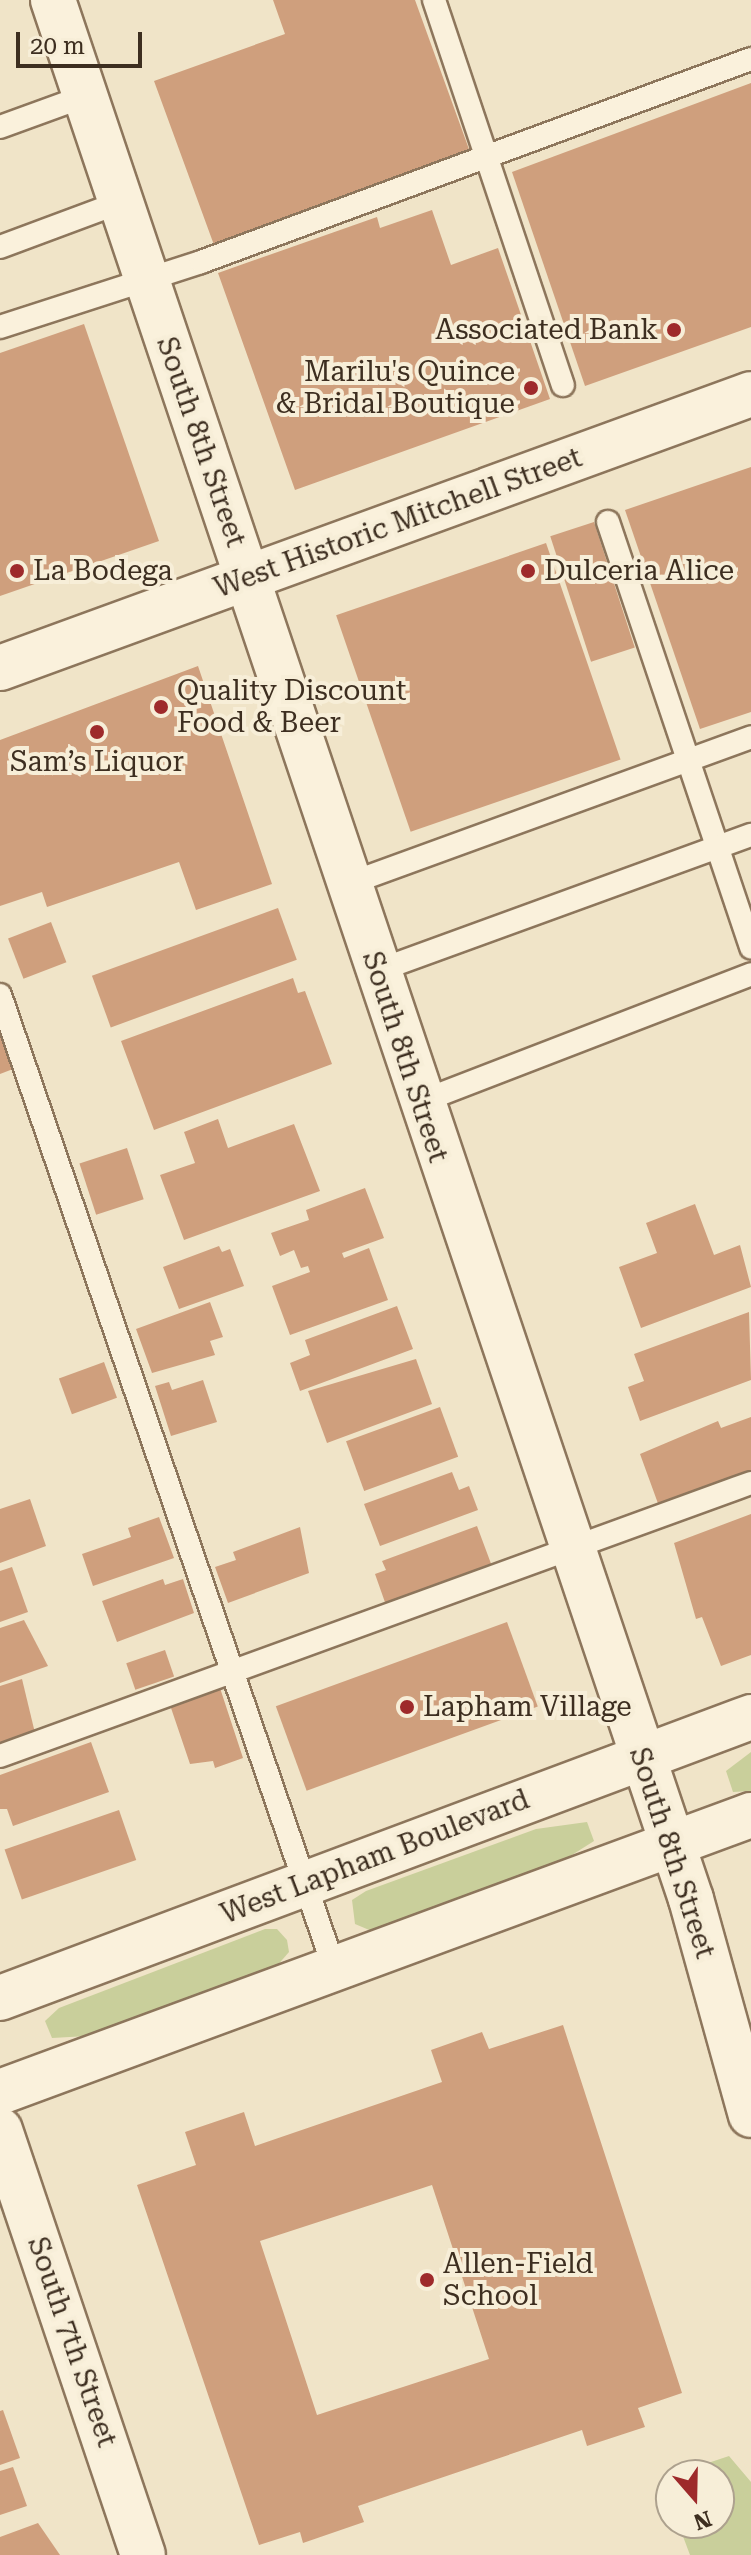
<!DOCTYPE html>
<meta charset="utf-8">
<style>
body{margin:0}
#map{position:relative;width:751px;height:2555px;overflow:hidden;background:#f0e4c8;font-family:"Roboto Serif",serif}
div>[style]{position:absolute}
.green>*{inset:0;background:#c9cf9b}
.building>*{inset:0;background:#cf9f7d;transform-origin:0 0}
.roads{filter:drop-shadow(2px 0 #8d765c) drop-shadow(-2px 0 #8d765c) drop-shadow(0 2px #8d765c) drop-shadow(0 -2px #8d765c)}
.lane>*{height:22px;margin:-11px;padding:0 11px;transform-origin:11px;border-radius:11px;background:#faf1dc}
.street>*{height:44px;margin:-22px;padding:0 22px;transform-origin:22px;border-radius:22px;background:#faf1dc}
.secondary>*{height:44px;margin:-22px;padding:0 22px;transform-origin:22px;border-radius:22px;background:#faf1dc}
.dots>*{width:22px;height:22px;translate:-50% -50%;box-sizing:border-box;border:4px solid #f7eed8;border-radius:50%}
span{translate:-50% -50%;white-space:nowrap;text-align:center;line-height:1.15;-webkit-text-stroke:8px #f7eed8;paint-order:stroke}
.poi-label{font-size:28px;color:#3d2e20}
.right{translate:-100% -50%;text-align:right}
.left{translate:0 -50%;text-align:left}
.street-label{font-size:28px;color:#3d2e20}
.north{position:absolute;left:655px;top:2459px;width:80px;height:80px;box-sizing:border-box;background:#f7eed8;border:2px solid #ada18e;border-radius:50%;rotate:160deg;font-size:22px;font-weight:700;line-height:32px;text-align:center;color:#3d2e20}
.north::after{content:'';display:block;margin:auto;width:28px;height:36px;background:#9e2a2b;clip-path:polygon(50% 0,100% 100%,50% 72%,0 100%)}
.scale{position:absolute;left:16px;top:32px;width:126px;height:36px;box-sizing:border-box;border:4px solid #3d2e20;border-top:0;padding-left:10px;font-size:24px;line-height:28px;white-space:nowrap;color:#3d2e20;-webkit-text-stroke:6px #f7eed8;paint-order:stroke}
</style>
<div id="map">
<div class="green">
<i style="clip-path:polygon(751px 1752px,751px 1791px,733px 1792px,726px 1771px)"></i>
<i style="clip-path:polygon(587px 1822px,594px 1841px,553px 1867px,374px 1932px,355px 1924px,352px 1900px,366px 1891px,536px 1829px)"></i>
<i style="clip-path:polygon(265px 1929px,277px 1929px,287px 1940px,289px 1952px,276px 1967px,88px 2036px,52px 2038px,45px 2021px,59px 2008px)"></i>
<i style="clip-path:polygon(729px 2456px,751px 2482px,751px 2555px,690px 2555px,678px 2523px,719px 2523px,719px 2475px,695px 2475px,693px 2468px)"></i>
</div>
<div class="building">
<i style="clip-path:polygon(273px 0,415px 0,470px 152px,214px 245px,154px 81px,285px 34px)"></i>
<i style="clip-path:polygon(751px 83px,751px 327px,585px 386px,512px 172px)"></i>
<i style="clip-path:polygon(432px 210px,451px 265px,498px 248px,550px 399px,295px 490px,218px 273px,377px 217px,380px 228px)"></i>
<i style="clip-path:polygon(84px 324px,159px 541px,0 596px,0 353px)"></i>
<i style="clip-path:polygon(751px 467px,751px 712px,700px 729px,625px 510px)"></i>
<i style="left:594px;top:522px;width:132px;height:46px;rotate:72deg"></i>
<i style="left:546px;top:543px;width:229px;height:222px;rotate:71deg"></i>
<i style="clip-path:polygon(198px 666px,272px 884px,196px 910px,179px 862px,47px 907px,42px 892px,0 906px,0 740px)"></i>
<i style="left:278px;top:908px;width:55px;height:198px;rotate:70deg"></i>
<i style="left:51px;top:922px;width:43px;height:46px;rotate:69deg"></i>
<i style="clip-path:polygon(293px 978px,298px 993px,305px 991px,332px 1064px,154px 1130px,121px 1041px)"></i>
<i style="clip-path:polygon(0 1034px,13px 1069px,0 1074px)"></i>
<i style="clip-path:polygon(218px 1119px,228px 1148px,294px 1124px,320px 1191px,184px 1240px,160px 1175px,195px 1163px,184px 1132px)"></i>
<i style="left:127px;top:1148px;width:54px;height:50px;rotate:72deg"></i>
<i style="clip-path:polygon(365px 1188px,384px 1238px,342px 1253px,344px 1258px,369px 1248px,388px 1300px,290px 1335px,272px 1286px,310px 1272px,308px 1266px,301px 1268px,294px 1250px,280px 1256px,271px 1233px,309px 1220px,306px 1210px)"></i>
<i style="clip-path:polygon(695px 1204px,714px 1255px,740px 1245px,751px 1287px,641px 1328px,619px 1267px,657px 1253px,646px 1223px)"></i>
<i style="clip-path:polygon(219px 1246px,222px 1252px,230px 1249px,244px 1286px,179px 1309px,163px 1267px)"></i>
<i style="clip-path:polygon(210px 1302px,223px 1337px,210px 1341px,215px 1355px,152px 1373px,136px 1329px)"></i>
<i style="clip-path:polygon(397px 1306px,413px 1349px,300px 1391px,290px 1363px,310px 1355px,305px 1340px)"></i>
<i style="clip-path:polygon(749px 1312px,751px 1380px,640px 1421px,628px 1387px,644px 1381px,634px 1354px)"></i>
<i style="clip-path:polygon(416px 1359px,432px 1404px,327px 1443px,308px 1391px)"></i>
<i style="left:104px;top:1362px;width:38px;height:48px;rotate:70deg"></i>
<i style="clip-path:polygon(203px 1380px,217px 1422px,171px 1436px,155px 1386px,169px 1382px,172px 1390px)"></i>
<i style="left:440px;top:1407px;width:53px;height:100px;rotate:70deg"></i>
<i style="clip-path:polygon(751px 1417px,751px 1475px,660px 1509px,640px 1454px,718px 1421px,721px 1428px)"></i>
<i style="clip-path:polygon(452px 1472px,459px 1490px,469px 1486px,478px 1510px,380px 1546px,364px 1504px)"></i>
<i style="clip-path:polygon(30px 1499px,46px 1546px,0 1563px,0 1509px)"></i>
<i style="clip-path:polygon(751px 1514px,751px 1655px,721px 1666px,702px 1617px,696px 1619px,674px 1543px)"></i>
<i style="clip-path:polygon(159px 1517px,174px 1558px,93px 1586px,82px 1554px,131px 1537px,128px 1528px)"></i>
<i style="clip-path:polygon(477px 1526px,493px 1569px,387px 1608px,375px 1574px,386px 1570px,382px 1561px)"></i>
<i style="clip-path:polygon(300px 1527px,309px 1573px,228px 1603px,215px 1567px,236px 1560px,233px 1552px)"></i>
<i style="clip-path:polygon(12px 1567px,28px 1612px,0 1622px,0 1571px)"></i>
<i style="clip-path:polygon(163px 1579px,165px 1585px,183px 1579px,194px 1613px,117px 1642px,102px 1601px)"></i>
<i style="clip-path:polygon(24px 1620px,48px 1666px,0 1683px,0 1628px)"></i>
<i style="left:507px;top:1622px;width:90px;height:246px;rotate:70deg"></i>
<i style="left:165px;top:1650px;width:28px;height:41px;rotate:71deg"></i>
<i style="clip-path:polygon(22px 1679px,35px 1733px,0 1745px,0 1686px)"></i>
<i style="clip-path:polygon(220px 1688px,243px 1758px,215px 1768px,213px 1761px,190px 1764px,170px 1705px)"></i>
<i style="clip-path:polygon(91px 1742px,109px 1792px,13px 1826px,7px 1809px,0 1809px,0 1775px)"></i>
<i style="left:119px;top:1810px;width:53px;height:121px;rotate:71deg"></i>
<i style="clip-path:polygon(evenodd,563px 2025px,682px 2393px,638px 2408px,645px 2427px,587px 2446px,582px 2430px,358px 2506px,364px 2522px,303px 2543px,300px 2532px,259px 2545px,137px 2185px,196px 2165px,185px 2132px,244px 2112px,255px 2146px,442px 2082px,431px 2050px,482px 2032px,489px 2049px,563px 2025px,432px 2185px,489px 2359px,317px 2415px,260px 2241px,432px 2185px)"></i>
<i style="clip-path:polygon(3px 2410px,20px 2458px,0 2465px,0 2411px)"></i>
<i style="clip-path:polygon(13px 2467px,27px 2506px,0 2515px,0 2471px)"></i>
<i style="clip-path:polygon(38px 2523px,60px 2555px,0 2555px,0 2537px)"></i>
</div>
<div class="roads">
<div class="lane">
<i style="left:434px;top:0;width:406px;rotate:71.5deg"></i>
<i style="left:0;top:127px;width:90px;rotate:-20deg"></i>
<i style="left:0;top:247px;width:129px;rotate:-20.4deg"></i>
<i style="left:0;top:327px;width:211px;rotate:-17.9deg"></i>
<i style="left:201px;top:262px;width:586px;rotate:-20.26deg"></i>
<i style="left:608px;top:522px;width:449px;rotate:71.4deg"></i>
<i style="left:348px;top:884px;width:429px;rotate:-20deg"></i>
<i style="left:377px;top:971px;width:398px;rotate:-20deg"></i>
<i style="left:0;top:995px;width:1029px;rotate:71.05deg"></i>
<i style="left:420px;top:1102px;width:355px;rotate:-21.1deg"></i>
<i style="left:0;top:1756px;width:799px;rotate:-19.98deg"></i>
</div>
<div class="street">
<i style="left:53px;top:0;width:2003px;rotate:71.43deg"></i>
<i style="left:691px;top:1899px;width:224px;rotate:74.5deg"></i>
<i style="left:0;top:2130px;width:448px;rotate:71.4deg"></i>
</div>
<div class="secondary">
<i style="left:0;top:668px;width:799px;rotate:-20.04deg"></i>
<i style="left:0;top:1998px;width:802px;rotate:-20.51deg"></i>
<i style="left:0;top:2092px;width:800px;rotate:-20.25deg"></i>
</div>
</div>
<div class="dots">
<i style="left:674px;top:330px;background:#9e2a2b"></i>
<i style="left:531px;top:388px;background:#9e2a2b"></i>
<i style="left:17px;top:571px;background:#9e2a2b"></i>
<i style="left:528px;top:571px;background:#9e2a2b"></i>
<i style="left:161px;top:707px;background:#9e2a2b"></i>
<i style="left:97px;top:732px;background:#9e2a2b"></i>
<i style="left:407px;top:1707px;background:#9e2a2b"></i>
<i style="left:427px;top:2280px;background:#9e2a2b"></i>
</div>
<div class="poi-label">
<span class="right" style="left:658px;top:330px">Associated Bank</span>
<span class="right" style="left:515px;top:388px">Marilu's Quince<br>&amp; Bridal Boutique</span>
<span class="left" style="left:33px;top:571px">La Bodega</span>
<span class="left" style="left:544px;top:571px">Dulceria Alice</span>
<span class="left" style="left:177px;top:707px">Quality Discount<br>Food &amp; Beer</span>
<span style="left:97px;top:762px">Sam’s Liquor</span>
<span class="left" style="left:423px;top:1707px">Lapham Village</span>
<span class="left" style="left:443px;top:2280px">Allen-Field<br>School</span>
</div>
<div class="street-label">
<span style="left:201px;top:442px;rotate:71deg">South 8th Street</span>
<span style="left:398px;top:523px;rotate:-20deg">West Historic Mitchell Street</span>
<span style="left:405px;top:1057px;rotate:72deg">South 8th Street</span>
<span style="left:672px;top:1853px;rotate:72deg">South 8th Street</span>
<span style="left:375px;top:1857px;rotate:-21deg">West Lapham Boulevard</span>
<span style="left:72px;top:2342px;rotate:71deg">South 7th Street</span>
</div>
<div class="north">N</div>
<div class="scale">20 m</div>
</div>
